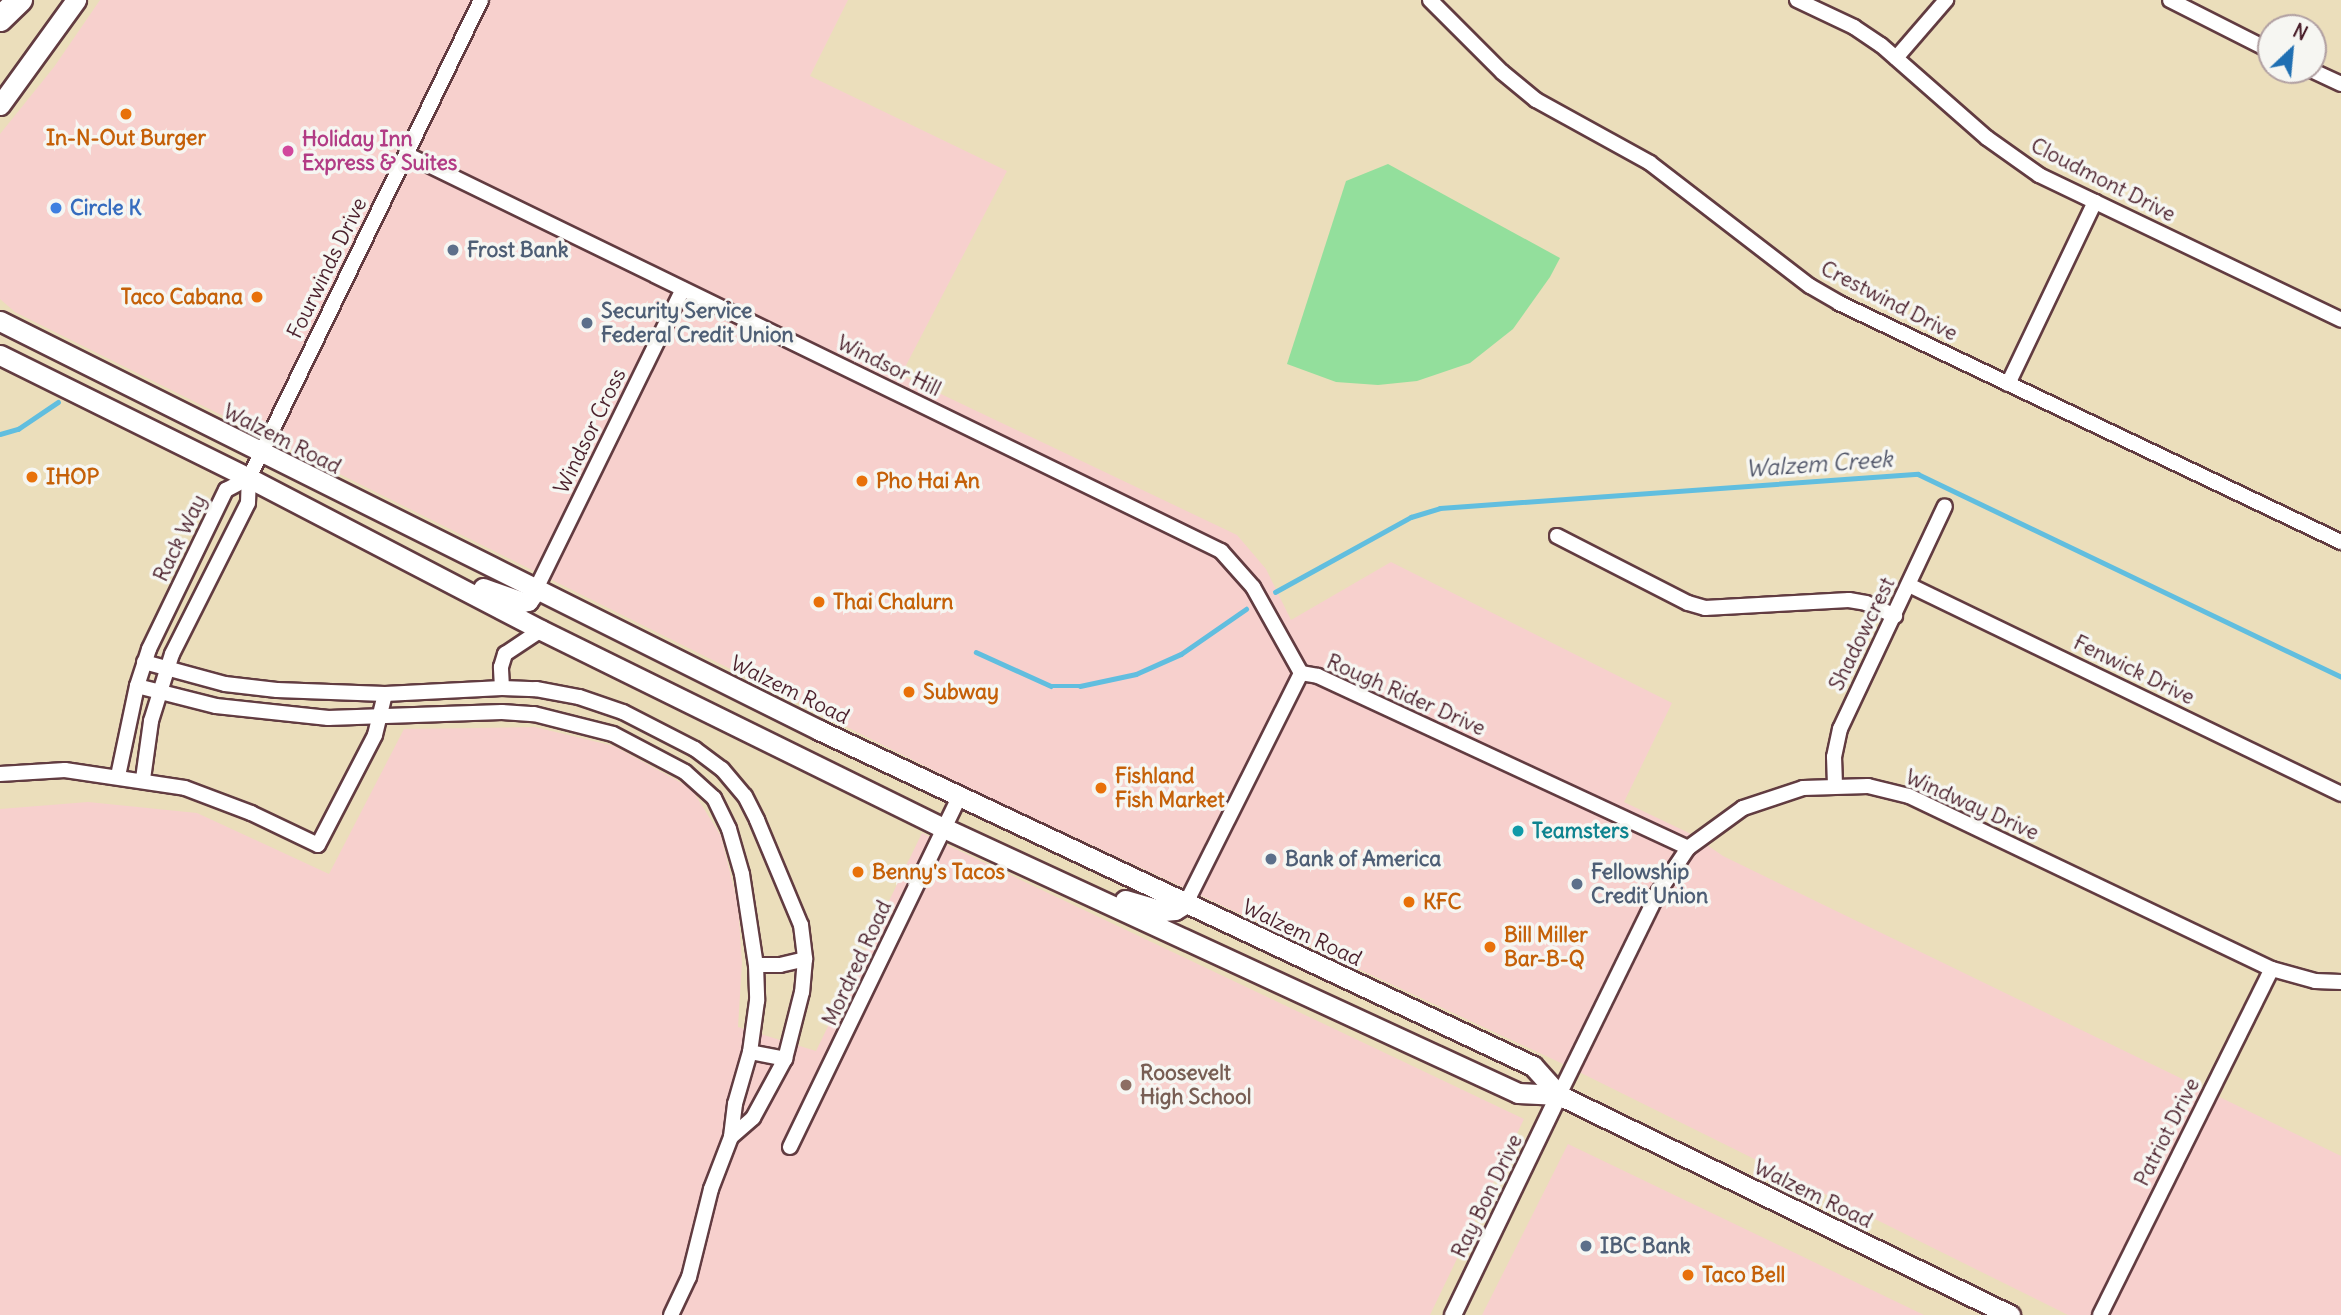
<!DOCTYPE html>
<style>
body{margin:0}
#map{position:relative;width:2341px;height:1315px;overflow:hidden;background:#ebdebb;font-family:Delius,sans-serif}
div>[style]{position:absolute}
.built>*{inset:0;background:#f7d0cd}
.green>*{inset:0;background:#93df9c}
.stream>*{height:4.5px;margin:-2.25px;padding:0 2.25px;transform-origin:2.25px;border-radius:2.25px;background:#61bedf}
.roads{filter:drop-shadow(2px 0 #623c41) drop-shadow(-2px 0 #623c41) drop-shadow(0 2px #623c41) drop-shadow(0 -2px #623c41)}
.minor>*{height:14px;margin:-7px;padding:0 7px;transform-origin:7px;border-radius:7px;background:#fff}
.tertiary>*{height:16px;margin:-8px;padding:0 8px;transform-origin:8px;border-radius:8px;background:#fff}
.secondary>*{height:19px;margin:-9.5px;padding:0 9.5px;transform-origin:9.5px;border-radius:9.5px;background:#fff}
.motorway>*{height:24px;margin:-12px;padding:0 12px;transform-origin:12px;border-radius:12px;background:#fff}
.dots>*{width:19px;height:19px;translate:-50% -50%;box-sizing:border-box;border:4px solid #f6f6f2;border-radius:50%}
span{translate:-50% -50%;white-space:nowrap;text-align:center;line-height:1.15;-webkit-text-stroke:7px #f6f6f2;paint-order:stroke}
.food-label{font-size:21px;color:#c56008;font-weight:700}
.right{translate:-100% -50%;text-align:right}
.left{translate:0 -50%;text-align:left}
.hotel-label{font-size:21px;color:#b23c85;font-weight:700}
.street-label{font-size:21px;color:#4a1f2b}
.shop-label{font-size:21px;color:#366cbe;font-weight:700}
.service-label{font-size:21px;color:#4e5e75;font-weight:700}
.culture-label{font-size:21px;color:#0d838f;font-weight:700}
.education-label{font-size:21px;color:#785e54;font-weight:700}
.water-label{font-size:23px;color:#52576a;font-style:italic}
.north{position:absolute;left:2257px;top:14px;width:70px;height:70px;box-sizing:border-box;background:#f6f6f2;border:2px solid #b1a0a2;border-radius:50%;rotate:26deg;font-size:19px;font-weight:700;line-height:28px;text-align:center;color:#4a1f2b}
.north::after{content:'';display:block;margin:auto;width:24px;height:32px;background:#1f6fb2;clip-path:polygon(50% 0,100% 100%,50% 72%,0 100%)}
</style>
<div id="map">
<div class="built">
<i style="clip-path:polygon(100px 0,848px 0,810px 76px,1007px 171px,901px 375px,1237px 535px,1266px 569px,1291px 620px,1391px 562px,1672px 703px,1624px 802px,1691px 834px,1723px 856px,2341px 1156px,2341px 1315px,2068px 1315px,1563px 1064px,965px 786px,15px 312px,0 299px,0 134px,54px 67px)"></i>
<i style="clip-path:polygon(535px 727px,614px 746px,691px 788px,721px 836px,738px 904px,742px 963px,738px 1027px,816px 1051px,922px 833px,1524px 1119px,1430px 1315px,0 1315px,0 809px,88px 802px,197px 813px,329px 874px,404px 729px)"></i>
<i style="clip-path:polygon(1568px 1144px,1924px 1315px,1482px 1315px)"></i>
</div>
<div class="green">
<i style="clip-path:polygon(1388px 164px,1560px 258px,1550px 277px,1513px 329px,1470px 363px,1417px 381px,1378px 385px,1336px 382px,1287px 364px,1346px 181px)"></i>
</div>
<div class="stream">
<i style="left:0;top:434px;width:19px;rotate:-16deg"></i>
<i style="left:18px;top:429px;width:48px;rotate:-34deg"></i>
<i style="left:1275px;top:592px;width:155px;rotate:-28.9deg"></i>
<i style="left:1411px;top:517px;width:30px;rotate:-17deg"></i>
<i style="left:1440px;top:508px;width:479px;rotate:-4.1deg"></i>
<i style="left:1918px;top:474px;width:469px;rotate:25.6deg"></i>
<i style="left:976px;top:652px;width:82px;rotate:24.4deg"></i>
<i style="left:1051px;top:686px;width:29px"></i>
<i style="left:1080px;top:686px;width:57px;rotate:-12.1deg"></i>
<i style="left:1136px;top:674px;width:49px;rotate:-24deg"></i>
<i style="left:1181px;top:654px;width:79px;rotate:-34.7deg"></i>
</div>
<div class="roads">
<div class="minor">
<i style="left:1430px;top:0;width:102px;rotate:45deg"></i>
<i style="left:1502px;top:72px;width:44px;rotate:39.5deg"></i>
<i style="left:1536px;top:100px;width:130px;rotate:28.9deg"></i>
<i style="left:1650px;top:163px;width:202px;rotate:37.6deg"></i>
<i style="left:1810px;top:286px;width:34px;rotate:30deg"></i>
<i style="left:1839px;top:303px;width:556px;rotate:25.46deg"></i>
<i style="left:1797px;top:0;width:63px;rotate:25.3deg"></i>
<i style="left:1854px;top:27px;width:32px;rotate:34deg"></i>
<i style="left:1881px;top:45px;width:141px;rotate:41.3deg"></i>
<i style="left:1987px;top:138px;width:64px;rotate:35.4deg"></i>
<i style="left:2039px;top:175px;width:335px;rotate:25.6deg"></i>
<i style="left:2170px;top:0;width:113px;rotate:26.8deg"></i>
<i style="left:1896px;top:58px;width:77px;rotate:-49.2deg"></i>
<i style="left:2311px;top:70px;width:33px;rotate:25deg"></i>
<i style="left:406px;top:154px;width:907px;rotate:25.97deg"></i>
<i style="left:1221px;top:551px;width:48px;rotate:48.4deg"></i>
<i style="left:1253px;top:587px;width:98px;rotate:60.8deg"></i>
<i style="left:2008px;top:384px;width:202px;rotate:-64.5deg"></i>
<i style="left:1557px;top:536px;width:147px;rotate:27.1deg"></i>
<i style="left:1688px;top:603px;width:18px;rotate:16deg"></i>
<i style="left:1705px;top:608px;width:144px;rotate:-3.2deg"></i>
<i style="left:1849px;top:600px;width:17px;rotate:10deg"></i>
<i style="left:1866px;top:603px;width:32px;rotate:24deg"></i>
<i style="left:1909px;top:585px;width:480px;rotate:25.8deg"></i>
<i style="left:535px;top:591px;width:336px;rotate:-63.9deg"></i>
<i style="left:144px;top:662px;width:84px;rotate:15.2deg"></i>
<i style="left:225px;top:684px;width:52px;rotate:6.6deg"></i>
<i style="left:277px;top:690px;width:108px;rotate:2.1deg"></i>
<i style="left:385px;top:694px;width:117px;rotate:-2.9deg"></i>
<i style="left:502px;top:688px;width:34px;rotate:2deg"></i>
<i style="left:536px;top:689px;width:44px;rotate:10.5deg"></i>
<i style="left:579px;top:697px;width:46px;rotate:18.8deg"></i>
<i style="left:623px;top:712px;width:81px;rotate:27.2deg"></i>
<i style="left:695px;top:749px;width:34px;rotate:37deg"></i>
<i style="left:722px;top:769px;width:35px;rotate:50deg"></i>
<i style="left:745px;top:796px;width:27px;rotate:63deg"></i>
<i style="left:757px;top:820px;width:114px;rotate:67.3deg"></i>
<i style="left:801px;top:925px;width:34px;rotate:83deg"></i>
<i style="left:805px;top:959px;width:33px;rotate:95deg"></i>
<i style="left:802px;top:992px;width:69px;rotate:104.2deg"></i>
<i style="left:785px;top:1059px;width:67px;rotate:118.5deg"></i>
<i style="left:753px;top:1118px;width:29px;rotate:139deg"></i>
<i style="left:1301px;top:673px;width:17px;rotate:10deg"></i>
<i style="left:1318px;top:676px;width:408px;rotate:24.9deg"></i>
<i style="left:137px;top:686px;width:81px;rotate:14.2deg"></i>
<i style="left:216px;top:706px;width:113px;rotate:6.1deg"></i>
<i style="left:328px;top:718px;width:174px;rotate:-2deg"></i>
<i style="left:502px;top:712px;width:32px;rotate:4deg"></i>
<i style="left:534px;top:714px;width:81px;rotate:14.2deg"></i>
<i style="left:613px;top:734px;width:81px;rotate:27.8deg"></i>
<i style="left:685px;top:772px;width:39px;rotate:42deg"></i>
<i style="left:714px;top:798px;width:34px;rotate:64deg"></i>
<i style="left:729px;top:829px;width:47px;rotate:73.9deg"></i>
<i style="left:742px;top:874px;width:92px;rotate:81.3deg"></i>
<i style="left:756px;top:965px;width:36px;rotate:88deg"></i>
<i style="left:757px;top:1001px;width:51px;rotate:97.8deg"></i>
<i style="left:750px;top:1052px;width:54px;rotate:106.1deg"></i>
<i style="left:735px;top:1104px;width:33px;rotate:97deg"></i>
<i style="left:731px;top:1137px;width:56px;rotate:111deg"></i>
<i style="left:711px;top:1189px;width:91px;rotate:104deg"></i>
<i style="left:689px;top:1277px;width:42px;rotate:115.3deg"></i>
<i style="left:502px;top:688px;width:21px;rotate:-93deg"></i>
<i style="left:501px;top:667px;width:14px;rotate:-73deg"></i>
<i style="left:505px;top:654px;width:43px;rotate:-33.7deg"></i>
<i style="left:0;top:774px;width:65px;rotate:-3.5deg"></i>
<i style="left:65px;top:770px;width:121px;rotate:8.5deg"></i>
<i style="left:185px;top:788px;width:71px;rotate:20.7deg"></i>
<i style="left:251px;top:813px;width:74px;rotate:25.5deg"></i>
<i style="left:318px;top:845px;width:124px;rotate:-62.6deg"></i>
<i style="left:375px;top:735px;width:42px;rotate:-76.3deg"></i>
<i style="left:118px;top:776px;width:92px;rotate:-78.1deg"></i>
<i style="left:137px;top:686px;width:39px;rotate:-72deg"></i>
<i style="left:149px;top:649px;width:177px;rotate:-64.2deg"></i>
<i style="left:226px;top:490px;width:26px;rotate:-28deg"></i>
<i style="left:143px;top:779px;width:59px;rotate:-82.1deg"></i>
<i style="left:151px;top:721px;width:70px;rotate:-72.6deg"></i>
<i style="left:172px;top:654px;width:169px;rotate:-63.3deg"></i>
<i style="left:248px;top:503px;width:25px;rotate:-88deg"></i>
<i style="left:249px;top:478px;width:531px;rotate:-64.11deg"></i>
<i style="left:1835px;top:785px;width:28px;rotate:-92deg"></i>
<i style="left:1834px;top:757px;width:29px;rotate:-78deg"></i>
<i style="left:1840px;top:729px;width:246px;rotate:-64.8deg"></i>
<i style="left:1186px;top:903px;width:257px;rotate:-63.4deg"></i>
<i style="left:756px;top:965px;width:24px"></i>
<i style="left:780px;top:965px;width:26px;rotate:-13deg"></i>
<i style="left:750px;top:1052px;width:36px;rotate:11deg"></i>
<i style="left:1559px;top:1095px;width:225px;rotate:-63.9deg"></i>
<i style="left:1658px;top:893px;width:54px;rotate:-56.3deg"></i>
<i style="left:1688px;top:848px;width:68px;rotate:-36deg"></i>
<i style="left:1743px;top:808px;width:63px;rotate:-18.4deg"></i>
<i style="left:1803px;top:788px;width:65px;rotate:-1.8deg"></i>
<i style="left:1868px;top:786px;width:42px;rotate:13.7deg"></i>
<i style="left:1909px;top:796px;width:402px;rotate:25.5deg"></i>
<i style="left:2272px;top:969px;width:45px;rotate:15.6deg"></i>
<i style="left:2315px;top:981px;width:26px;rotate:2deg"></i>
<i style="left:790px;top:1147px;width:390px;rotate:-64.2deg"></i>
<i style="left:2100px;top:1315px;width:386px;rotate:-63.6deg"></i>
</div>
<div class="tertiary">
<i style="left:1453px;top:1315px;width:244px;rotate:-64.3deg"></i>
</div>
<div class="secondary">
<i style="left:0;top:105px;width:130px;rotate:-54.1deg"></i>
<i style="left:0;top:321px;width:915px;rotate:26.54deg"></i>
<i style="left:819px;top:730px;width:789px;rotate:25.2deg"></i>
<i style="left:1533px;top:1066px;width:39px;rotate:48deg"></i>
<i style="left:0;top:355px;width:278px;rotate:26.3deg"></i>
<i style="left:249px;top:478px;width:329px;rotate:27.5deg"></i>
<i style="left:541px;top:630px;width:449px;rotate:26.2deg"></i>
<i style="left:944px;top:828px;width:632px;rotate:24.78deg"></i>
<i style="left:1518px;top:1093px;width:41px;rotate:2.8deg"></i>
<i style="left:1559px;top:1095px;width:502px;rotate:26deg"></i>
<i style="left:483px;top:588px;width:42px;rotate:19.3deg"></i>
<i style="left:523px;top:602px;width:5px;rotate:-11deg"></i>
<i style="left:528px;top:601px;width:12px;rotate:-55deg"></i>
<i style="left:1125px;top:900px;width:40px;rotate:16deg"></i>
<i style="left:1163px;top:911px;width:12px;rotate:-5deg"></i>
<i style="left:1175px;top:910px;width:13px;rotate:-32deg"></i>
</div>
<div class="motorway">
<i style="left:0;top:19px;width:28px;rotate:-44deg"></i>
</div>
</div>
<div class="dots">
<i style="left:126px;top:114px;background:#e8710a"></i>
<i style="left:288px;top:151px;background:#d1479c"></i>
<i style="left:56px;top:208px;background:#3f7fe0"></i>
<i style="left:453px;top:250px;background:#5c6f8a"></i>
<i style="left:257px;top:297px;background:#e8710a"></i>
<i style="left:587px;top:323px;background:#5c6f8a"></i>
<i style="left:32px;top:477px;background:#e8710a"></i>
<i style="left:862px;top:481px;background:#e8710a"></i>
<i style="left:819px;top:602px;background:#e8710a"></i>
<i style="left:909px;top:692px;background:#e8710a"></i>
<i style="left:1101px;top:788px;background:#e8710a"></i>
<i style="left:1518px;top:831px;background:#0f9aa8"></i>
<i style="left:1271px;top:859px;background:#5c6f8a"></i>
<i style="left:858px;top:872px;background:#e8710a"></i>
<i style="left:1577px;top:884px;background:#5c6f8a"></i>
<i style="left:1409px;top:902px;background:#e8710a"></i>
<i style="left:1490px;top:947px;background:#e8710a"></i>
<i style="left:1126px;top:1085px;background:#8d6e63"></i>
<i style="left:1586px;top:1246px;background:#5c6f8a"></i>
<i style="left:1688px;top:1275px;background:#e8710a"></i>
</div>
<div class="food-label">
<span style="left:126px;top:138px">In-N-Out Burger</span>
<span class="right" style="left:243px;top:297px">Taco Cabana</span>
<span class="left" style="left:46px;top:477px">IHOP</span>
<span class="left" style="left:876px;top:481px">Pho Hai An</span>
<span class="left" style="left:833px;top:602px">Thai Chalurn</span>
<span class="left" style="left:923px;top:692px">Subway</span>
<span class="left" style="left:1115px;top:788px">Fishland<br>Fish Market</span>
<span class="left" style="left:872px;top:872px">Benny's Tacos</span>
<span class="left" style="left:1423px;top:902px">KFC</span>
<span class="left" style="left:1504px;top:947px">Bill Miller<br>Bar-B-Q</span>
<span class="left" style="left:1702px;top:1275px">Taco Bell</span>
</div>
<div class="hotel-label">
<span class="left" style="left:302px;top:151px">Holiday Inn<br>Express &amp; Suites</span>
</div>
<div class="street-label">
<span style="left:2103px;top:180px;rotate:27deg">Cloudmont Drive</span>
<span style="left:327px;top:268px;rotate:-64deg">Fourwinds Drive</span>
<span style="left:1889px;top:301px;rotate:27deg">Crestwind Drive</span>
<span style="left:889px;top:366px;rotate:26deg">Windsor Hill</span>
<span style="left:590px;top:431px;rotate:-64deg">Windsor Cross</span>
<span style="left:282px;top:439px;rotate:27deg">Walzem Road</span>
<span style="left:180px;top:538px;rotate:-64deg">Rack Way</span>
<span style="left:1862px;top:634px;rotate:-64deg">Shadowcrest</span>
<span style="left:2134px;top:670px;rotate:26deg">Fenwick Drive</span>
<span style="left:790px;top:690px;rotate:26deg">Walzem Road</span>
<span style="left:1406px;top:695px;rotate:24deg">Rough Rider Drive</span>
<span style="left:1972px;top:805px;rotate:24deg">Windway Drive</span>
<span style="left:1302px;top:933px;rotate:25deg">Walzem Road</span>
<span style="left:857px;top:963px;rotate:-65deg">Mordred Road</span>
<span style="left:2167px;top:1132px;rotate:-63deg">Patriot Drive</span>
<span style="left:1813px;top:1194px;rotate:26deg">Walzem Road</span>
<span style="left:1487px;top:1196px;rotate:-64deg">Ray Bon Drive</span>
</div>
<div class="shop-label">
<span class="left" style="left:70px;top:208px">Circle K</span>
</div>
<div class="service-label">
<span class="left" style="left:467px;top:250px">Frost Bank</span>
<span class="left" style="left:601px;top:323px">Security Service<br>Federal Credit Union</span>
<span class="left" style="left:1285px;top:859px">Bank of America</span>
<span class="left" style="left:1591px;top:884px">Fellowship<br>Credit Union</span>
<span class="left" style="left:1600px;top:1246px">IBC Bank</span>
</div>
<div class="culture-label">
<span class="left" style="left:1532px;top:831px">Teamsters</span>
</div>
<div class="education-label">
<span class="left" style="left:1140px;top:1085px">Roosevelt<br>High School</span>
</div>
<div class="water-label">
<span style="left:1819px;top:464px;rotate:-4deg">Walzem Creek</span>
</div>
<div class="north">N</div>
</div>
